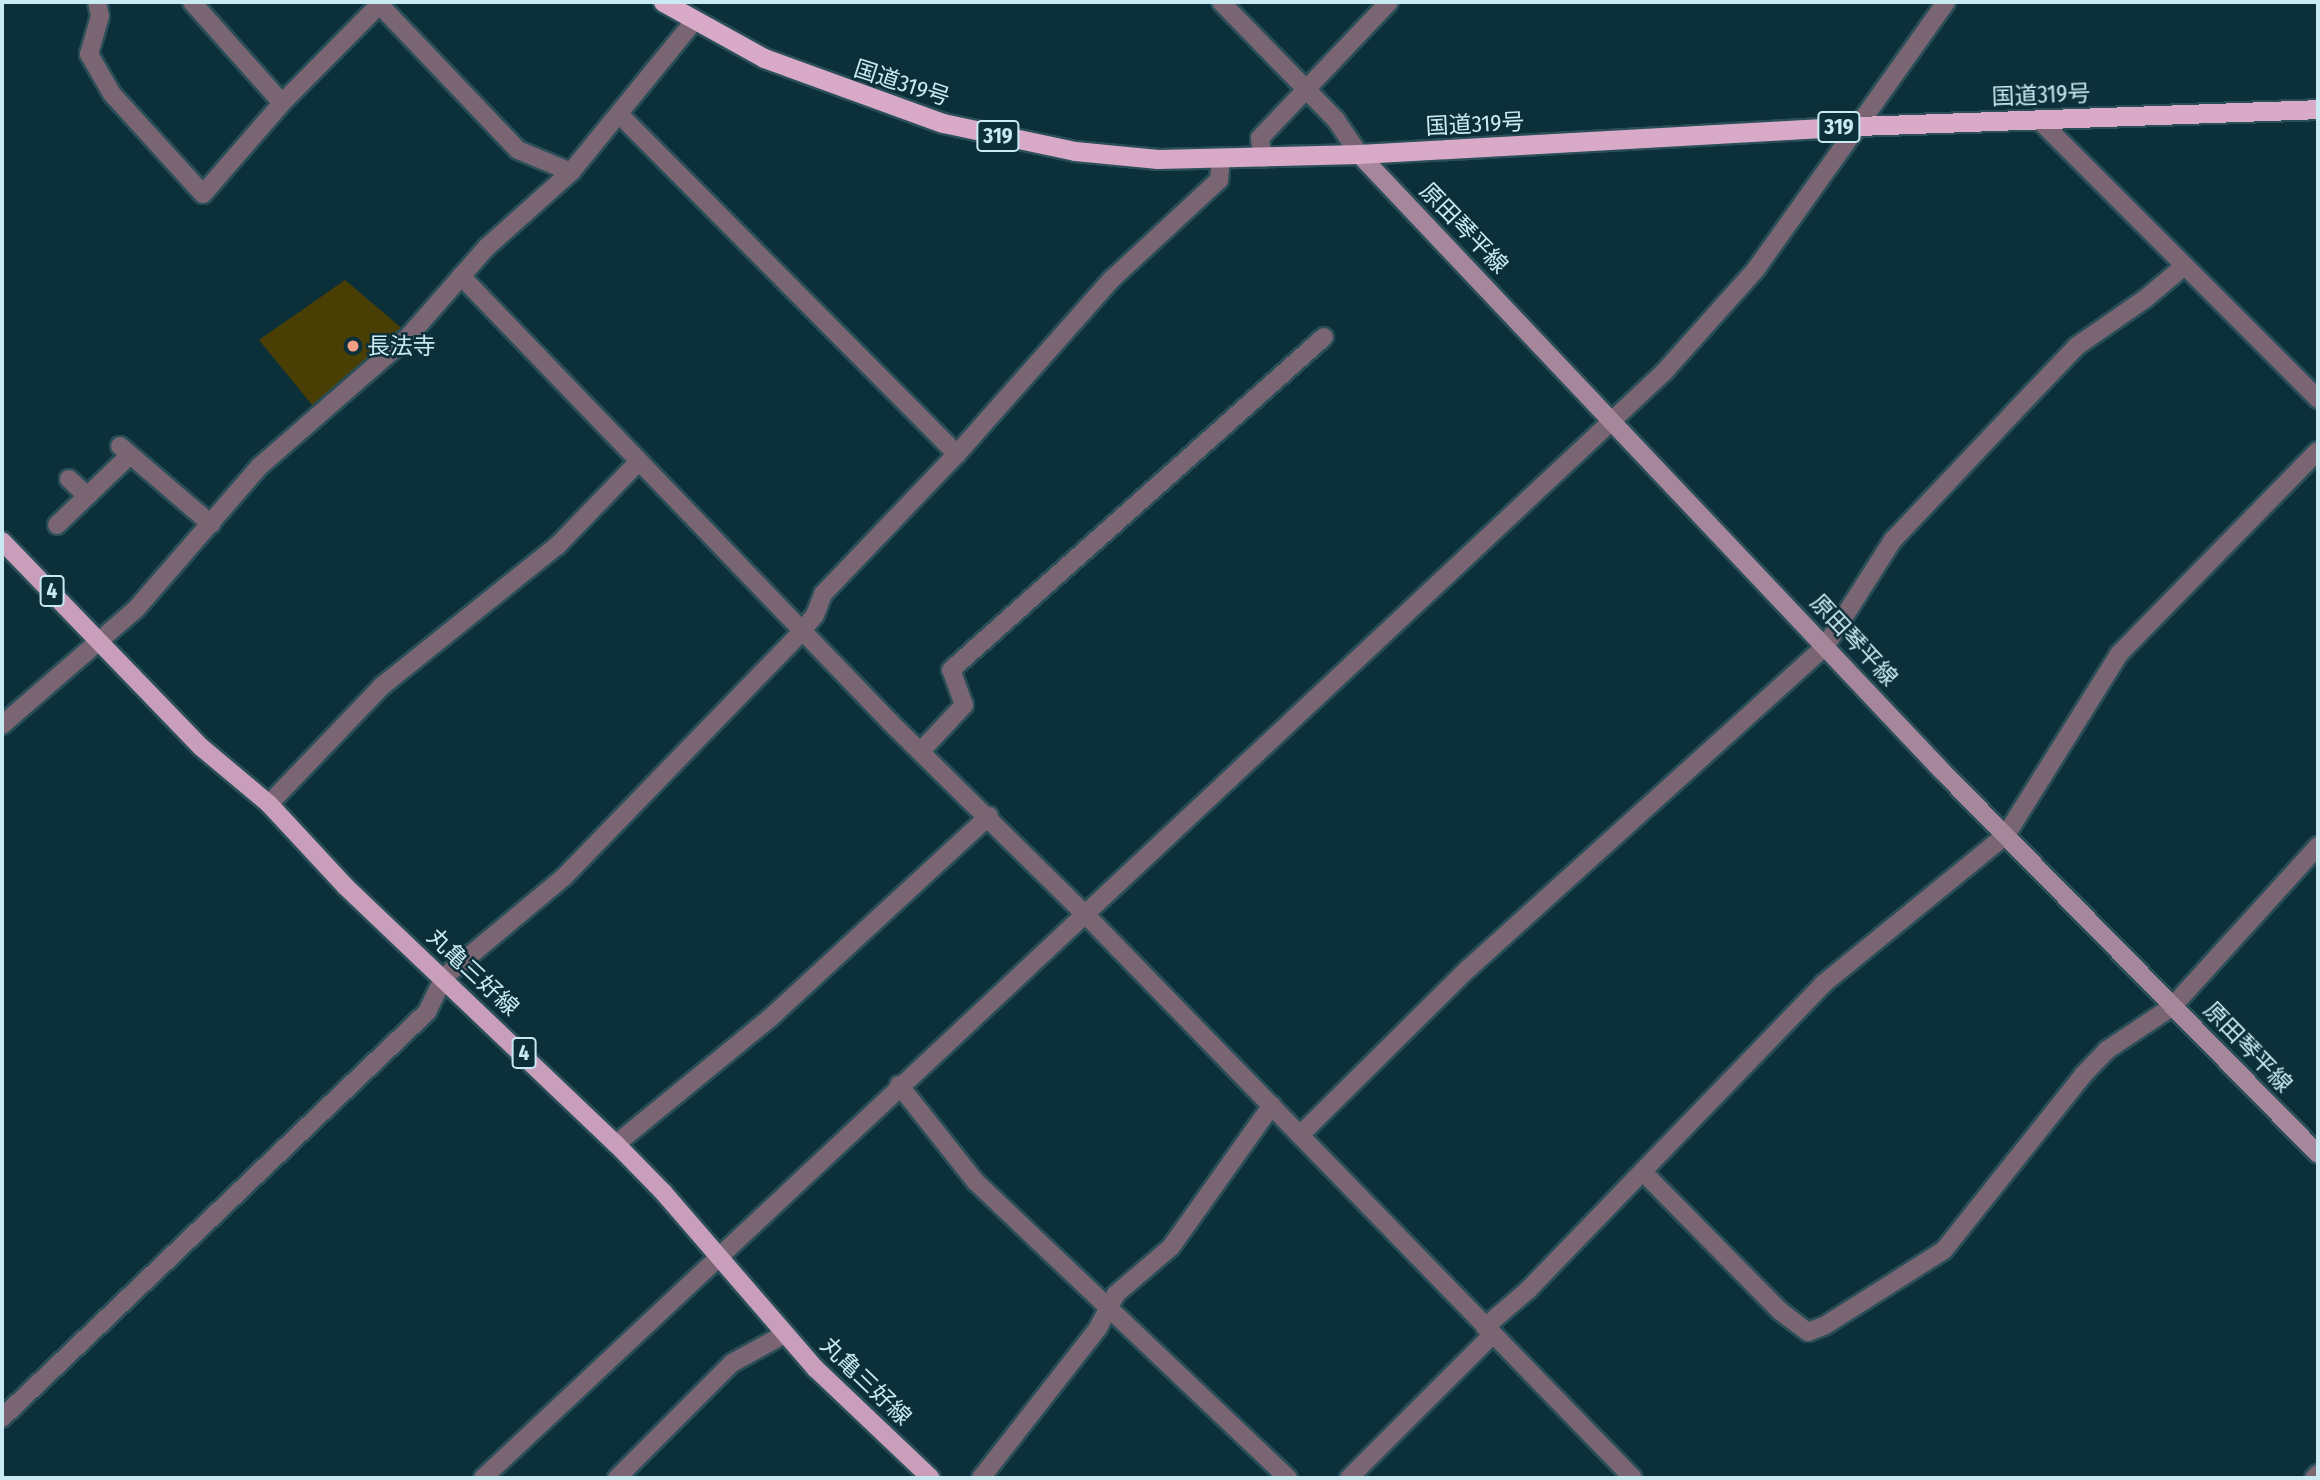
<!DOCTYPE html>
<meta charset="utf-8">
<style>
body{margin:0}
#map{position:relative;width:2320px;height:1480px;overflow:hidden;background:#0c303a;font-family:"Fira Sans Condensed","Noto Sans JP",sans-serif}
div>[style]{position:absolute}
.green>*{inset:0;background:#493f04}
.roads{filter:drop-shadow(2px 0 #2a4e58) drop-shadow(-2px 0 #2a4e58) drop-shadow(0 2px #2a4e58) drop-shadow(0 -2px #2a4e58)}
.minor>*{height:18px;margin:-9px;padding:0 9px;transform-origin:9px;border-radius:9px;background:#7a6572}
.tertiary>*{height:18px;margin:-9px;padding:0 9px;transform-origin:9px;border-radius:9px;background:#7a6572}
.secondary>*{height:18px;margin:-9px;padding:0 9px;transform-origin:9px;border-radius:9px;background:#a6869b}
.primary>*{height:18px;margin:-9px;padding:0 9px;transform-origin:9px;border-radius:9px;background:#c89eba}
.trunk>*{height:19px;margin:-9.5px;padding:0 9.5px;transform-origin:9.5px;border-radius:9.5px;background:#d8aac8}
.dots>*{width:19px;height:19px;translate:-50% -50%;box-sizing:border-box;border:4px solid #0c303a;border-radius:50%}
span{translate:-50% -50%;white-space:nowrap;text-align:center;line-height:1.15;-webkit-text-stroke:5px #0c303a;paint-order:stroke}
.shield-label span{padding:2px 5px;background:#0c303a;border:2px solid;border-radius:5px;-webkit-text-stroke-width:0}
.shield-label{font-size:21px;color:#c9e9f3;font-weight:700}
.street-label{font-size:23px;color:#c9e9f3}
.poi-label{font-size:23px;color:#c9e9f3}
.left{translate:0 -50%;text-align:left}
.frame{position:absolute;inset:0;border:4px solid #c9e9f3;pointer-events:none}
</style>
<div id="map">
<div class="green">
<i style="clip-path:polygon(345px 280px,405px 331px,317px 411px,259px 340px)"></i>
</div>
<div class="roads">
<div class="minor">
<i style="left:97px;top:2px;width:14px;rotate:78deg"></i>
<i style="left:100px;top:16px;width:40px;rotate:106deg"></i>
<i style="left:89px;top:54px;width:46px;rotate:60.1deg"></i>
<i style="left:112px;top:94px;width:135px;rotate:47.7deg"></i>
<i style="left:203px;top:194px;width:121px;rotate:-49deg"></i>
<i style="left:282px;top:103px;width:142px;rotate:-45.3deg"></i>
<i style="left:192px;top:2px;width:135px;rotate:48.3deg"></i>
<i style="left:377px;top:2px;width:204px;rotate:46.4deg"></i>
<i style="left:518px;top:150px;width:57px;rotate:22.5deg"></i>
<i style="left:1221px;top:2px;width:165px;rotate:45.7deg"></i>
<i style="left:1336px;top:120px;width:41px;rotate:55.9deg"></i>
<i style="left:620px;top:115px;width:478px;rotate:45.2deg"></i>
<i style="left:2039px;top:120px;width:395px;rotate:45deg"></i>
<i style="left:1858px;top:126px;width:152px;rotate:-54.6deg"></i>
<i style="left:1263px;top:158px;width:20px;rotate:-99deg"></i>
<i style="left:1260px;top:138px;width:187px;rotate:-46.5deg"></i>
<i style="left:461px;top:276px;width:619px;rotate:46.11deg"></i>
<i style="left:890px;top:722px;width:274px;rotate:44.6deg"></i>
<i style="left:120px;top:446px;width:120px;rotate:40.6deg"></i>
<i style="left:69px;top:479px;width:25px;rotate:43deg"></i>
<i style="left:57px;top:525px;width:100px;rotate:-43.8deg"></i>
<i style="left:2px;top:725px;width:177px;rotate:-40.9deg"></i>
<i style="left:136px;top:609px;width:189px;rotate:-49.1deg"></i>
<i style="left:260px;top:466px;width:198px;rotate:-41.1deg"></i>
<i style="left:409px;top:336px;width:118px;rotate:-48.8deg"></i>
<i style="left:487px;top:247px;width:113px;rotate:-41.8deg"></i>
<i style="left:571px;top:172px;width:195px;rotate:-50.8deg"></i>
<i style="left:921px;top:751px;width:63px;rotate:-46.9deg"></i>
<i style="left:964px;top:705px;width:37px;rotate:-110deg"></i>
<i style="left:951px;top:670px;width:500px;rotate:-41.76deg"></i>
<i style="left:269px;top:804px;width:163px;rotate:-46.2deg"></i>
<i style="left:382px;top:686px;width:224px;rotate:-38.7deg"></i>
<i style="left:557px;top:546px;width:118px;rotate:-46deg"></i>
<i style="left:899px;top:1085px;width:124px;rotate:51.6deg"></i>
<i style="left:976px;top:1182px;width:430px;rotate:43.5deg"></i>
<i style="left:1300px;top:1135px;width:236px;rotate:-44.7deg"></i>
<i style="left:1468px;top:969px;width:483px;rotate:-42.1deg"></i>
<i style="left:1826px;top:645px;width:125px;rotate:-57.5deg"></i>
<i style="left:1893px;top:540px;width:175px;rotate:-46.6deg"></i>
<i style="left:2013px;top:413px;width:93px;rotate:-46.3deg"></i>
<i style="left:2077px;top:346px;width:83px;rotate:-34.7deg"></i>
<i style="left:2145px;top:299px;width:50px;rotate:-40.1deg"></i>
<i style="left:616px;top:1144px;width:199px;rotate:-39.3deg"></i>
<i style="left:770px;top:1018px;width:298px;rotate:-42.7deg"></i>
<i style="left:1643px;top:1172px;width:195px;rotate:45.4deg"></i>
<i style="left:1780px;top:1311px;width:35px;rotate:37deg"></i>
<i style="left:1808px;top:1332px;width:17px;rotate:-21deg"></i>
<i style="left:1824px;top:1326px;width:142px;rotate:-32.3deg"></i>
<i style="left:1944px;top:1250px;width:223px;rotate:-51.5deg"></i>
<i style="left:2083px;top:1075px;width:35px;rotate:-46deg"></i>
<i style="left:2107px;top:1050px;width:79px;rotate:-33.7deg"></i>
<i style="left:2173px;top:1006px;width:216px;rotate:-47.8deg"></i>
<i style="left:1485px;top:1327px;width:57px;rotate:-40.7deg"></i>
<i style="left:1528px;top:1290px;width:425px;rotate:-46deg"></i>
<i style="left:1823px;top:984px;width:236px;rotate:-39.2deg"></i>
<i style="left:2006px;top:835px;width:213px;rotate:-58deg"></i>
<i style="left:2119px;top:654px;width:284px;rotate:-45.6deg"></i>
<i style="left:2px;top:1418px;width:588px;rotate:-43.69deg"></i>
<i style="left:427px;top:1012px;width:39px;rotate:-64deg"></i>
<i style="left:444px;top:977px;width:156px;rotate:-39.8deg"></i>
<i style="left:564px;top:877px;width:342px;rotate:-45.9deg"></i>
<i style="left:802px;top:631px;width:21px;rotate:-51deg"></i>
<i style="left:815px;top:615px;width:22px;rotate:-69deg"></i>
<i style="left:823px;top:594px;width:194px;rotate:-46.3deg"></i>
<i style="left:957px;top:454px;width:234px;rotate:-48.5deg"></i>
<i style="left:1112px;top:279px;width:146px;rotate:-42.8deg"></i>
<i style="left:1219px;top:180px;width:21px;rotate:-85deg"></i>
<i style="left:617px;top:1478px;width:163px;rotate:-45deg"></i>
<i style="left:732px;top:1363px;width:60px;rotate:-28.7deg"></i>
<i style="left:981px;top:1478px;width:190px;rotate:-52deg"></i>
<i style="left:1098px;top:1328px;width:38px;rotate:-62deg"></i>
<i style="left:1116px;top:1294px;width:72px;rotate:-40.5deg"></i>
<i style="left:1171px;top:1247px;width:174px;rotate:-54.6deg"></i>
<i style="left:1349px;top:1478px;width:204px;rotate:-45deg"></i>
</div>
<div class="tertiary">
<i style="left:1085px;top:914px;width:786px;rotate:45.82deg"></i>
<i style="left:483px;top:1478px;width:1618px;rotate:-43.12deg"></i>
<i style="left:1664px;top:372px;width:138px;rotate:-48.2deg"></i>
<i style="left:1756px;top:269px;width:176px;rotate:-54.5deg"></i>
<i style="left:2314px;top:1478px;width:6px;rotate:-45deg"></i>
</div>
<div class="secondary">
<i style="left:1359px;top:154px;width:850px;rotate:46.62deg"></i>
<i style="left:1943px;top:772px;width:535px;rotate:45.53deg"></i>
</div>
<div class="primary">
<i style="left:2px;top:541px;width:286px;rotate:46deg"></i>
<i style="left:201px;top:747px;width:89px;rotate:40deg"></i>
<i style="left:269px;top:804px;width:113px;rotate:47.1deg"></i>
<i style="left:346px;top:887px;width:373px;rotate:43.6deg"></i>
<i style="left:616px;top:1144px;width:67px;rotate:45.6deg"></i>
<i style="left:663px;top:1192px;width:234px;rotate:49.2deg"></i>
<i style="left:816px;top:1369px;width:158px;rotate:43.5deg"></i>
</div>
<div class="trunk">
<i style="left:663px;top:2px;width:115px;rotate:29deg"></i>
<i style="left:764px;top:58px;width:190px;rotate:20deg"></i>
<i style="left:943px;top:123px;width:135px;rotate:12deg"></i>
<i style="left:1075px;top:151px;width:83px;rotate:5.5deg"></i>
<i style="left:1158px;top:159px;width:201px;rotate:-1.4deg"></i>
<i style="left:1359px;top:154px;width:500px;rotate:-3.2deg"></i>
<i style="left:1858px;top:126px;width:460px;rotate:-2.1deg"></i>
</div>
</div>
<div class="dots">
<i style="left:353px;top:346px;background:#f39f83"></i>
</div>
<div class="shield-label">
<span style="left:1839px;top:127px">319</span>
<span style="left:998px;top:136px">319</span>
<span style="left:52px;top:591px">4</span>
<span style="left:524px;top:1053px">4</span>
</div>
<div class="street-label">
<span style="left:902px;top:83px;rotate:18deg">国道319号</span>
<span style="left:2041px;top:95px;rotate:-2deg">国道319号</span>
<span style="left:1475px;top:124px;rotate:-3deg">国道319号</span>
<span style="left:1464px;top:228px;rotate:46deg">原田琴平線</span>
<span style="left:1854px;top:640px;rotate:47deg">原田琴平線</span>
<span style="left:473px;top:972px;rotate:43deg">丸亀三好線</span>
<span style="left:2248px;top:1047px;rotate:46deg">原田琴平線</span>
<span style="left:866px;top:1381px;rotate:44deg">丸亀三好線</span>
</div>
<div class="poi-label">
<span class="left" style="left:367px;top:346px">長法寺</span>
</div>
<div class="frame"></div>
</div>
